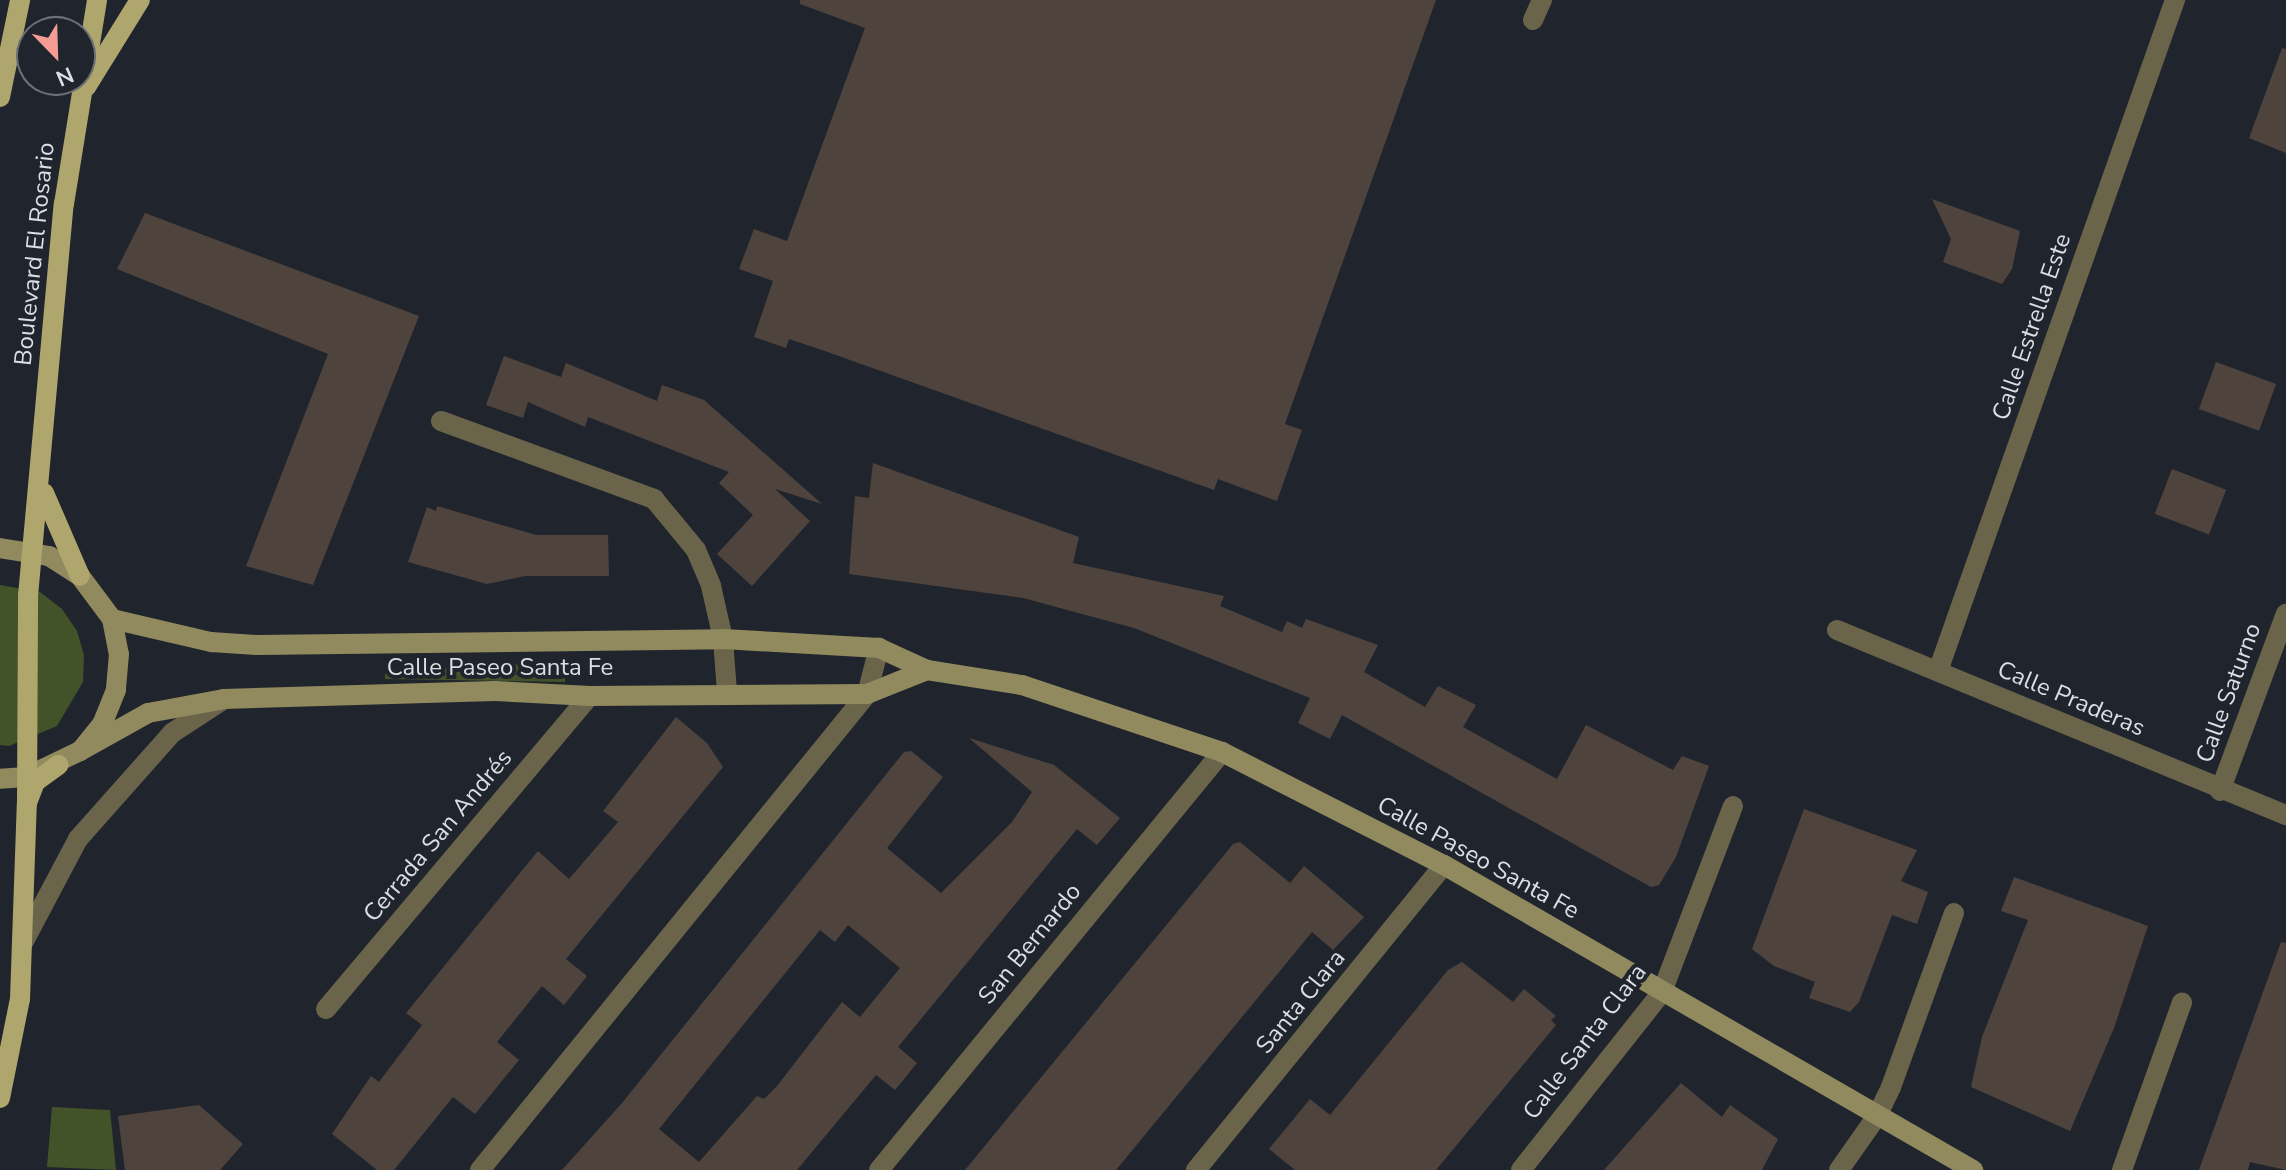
<!DOCTYPE html>
<meta charset="utf-8">
<style>
body{margin:0}
#map{position:relative;width:2286px;height:1170px;overflow:hidden;background:#20252d;font-family:"Nunito Sans",sans-serif}
div>[style]{position:absolute}
.green>*{inset:0;background:#42532a}
.building>*{inset:0;background:#4e443d;transform-origin:0 0}
.lane>*{height:20px;margin:-10px;padding:0 10px;transform-origin:10px;border-radius:10px;background:#6a654a}
.street>*{height:20px;margin:-10px;padding:0 10px;transform-origin:10px;border-radius:10px;background:#6a654a}
.secondary>*{height:20px;margin:-10px;padding:0 10px;transform-origin:10px;border-radius:10px;background:#918a5e}
.primary>*{height:20px;margin:-10px;padding:0 10px;transform-origin:10px;border-radius:10px;background:#afa66d}
span{translate:-50% -50%;white-space:nowrap;text-align:center;line-height:1.15;-webkit-text-stroke:8px #20252d;paint-order:stroke}
.street-label{font-size:24px;color:#dbdfe4}
.north{position:absolute;left:16px;top:16px;width:80px;height:80px;box-sizing:border-box;background:#20252d;border:2px solid #6b6f76;border-radius:50%;rotate:157deg;font-size:22px;font-weight:700;line-height:32px;text-align:center;color:#dbdfe4}
.north::after{content:'';display:block;margin:auto;width:28px;height:36px;background:#f59c94;clip-path:polygon(50% 0,100% 100%,50% 72%,0 100%)}
</style>
<div id="map">
<div class="green">
<i style="clip-path:polygon(0 585px,40px 592px,62px 609px,77px 631px,84px 655px,83px 682px,57px 726px,9px 746px,0 745px)"></i>
<i style="clip-path:polygon(565px 664px,565px 682px,385px 679px,385px 674px,415px 665px)"></i>
<i style="clip-path:polygon(52px 1107px,110px 1110px,116px 1170px,47px 1167px)"></i>
</div>
<div class="building">
<i style="clip-path:polygon(800px 0,1436px 0,1285px 424px,1302px 430px,1277px 501px,1218px 479px,1214px 490px,822px 350px,789px 339px,786px 348px,754px 337px,773px 281px,739px 269px,754px 229px,787px 241px,865px 28px,800px 4px)"></i>
<i style="clip-path:polygon(2282px 48px,2286px 49px,2286px 153px,2249px 138px)"></i>
<i style="clip-path:polygon(1932px 199px,2020px 231px,2012px 269px,2002px 284px,1943px 262px,1951px 239px)"></i>
<i style="clip-path:polygon(145px 213px,419px 316px,313px 585px,246px 566px,328px 354px,117px 269px)"></i>
<i style="clip-path:polygon(504px 356px,561px 377px,566px 363px,657px 401px,662px 385px,704px 400px,822px 504px,775px 489px,810px 521px,752px 586px,717px 554px,753px 515px,719px 483px,729px 472px,588px 417px,585px 427px,528px 402px,523px 418px,486px 405px)"></i>
<i style="left:2216px;top:362px;width:64px;height:50px;rotate:20deg"></i>
<i style="clip-path:polygon(873px 463px,1079px 537px,1073px 563px,1224px 596px,1220px 606px,1282px 632px,1287px 621px,1302px 628px,1306px 619px,1378px 645px,1364px 672px,1425px 707px,1438px 686px,1476px 705px,1463px 727px,1557px 779px,1586px 725px,1673px 770px,1682px 756px,1709px 766px,1676px 857px,1659px 885px,1651px 887px,1342px 715px,1330px 739px,1298px 723px,1310px 698px,1134px 628px,1023px 598px,849px 574px,855px 496px,869px 498px)"></i>
<i style="left:2172px;top:469px;width:58px;height:48px;rotate:21deg"></i>
<i style="clip-path:polygon(437px 506px,536px 535px,608px 535px,609px 576px,525px 576px,487px 584px,408px 562px,427px 507px,436px 511px)"></i>
<i style="clip-path:polygon(676px 717px,707px 743px,723px 767px,566px 959px,587px 976px,564px 1005px,542px 986px,497px 1042px,519px 1060px,475px 1114px,453px 1097px,394px 1170px,377px 1170px,332px 1134px,371px 1076px,379px 1082px,422px 1025px,406px 1013px,538px 851px,569px 879px,618px 822px,603px 811px)"></i>
<i style="clip-path:polygon(evenodd,969px 738px,1054px 765px,1120px 818px,1097px 845px,1077px 829px,898px 1047px,917px 1063px,895px 1090px,876px 1075px,797px 1170px,562px 1170px,622px 1103px,904px 752px,911px 751px,943px 777px,887px 848px,941px 893px,1012px 822px,1032px 792px,969px 738px,848px 925px,900px 968px,860px 1017px,842px 1002px,777px 1086px,764px 1099px,757px 1096px,699px 1162px,659px 1129px,820px 930px,835px 942px,848px 925px)"></i>
<i style="clip-path:polygon(1804px 809px,1917px 850px,1901px 881px,1928px 892px,1917px 924px,1892px 915px,1859px 1002px,1850px 1012px,1809px 998px,1815px 982px,1774px 966px,1752px 949px)"></i>
<i style="clip-path:polygon(1240px 842px,1290px 883px,1304px 866px,1364px 917px,1333px 950px,1312px 932px,1116px 1170px,965px 1170px,1233px 844px)"></i>
<i style="clip-path:polygon(2014px 877px,2148px 926px,2114px 1028px,2070px 1131px,1971px 1087px,1982px 1037px,2028px 920px,2001px 911px)"></i>
<i style="clip-path:polygon(2281px 942px,2286px 943px,2286px 1170px,2250px 1162px,2248px 1170px,2199px 1170px)"></i>
<i style="clip-path:polygon(1462px 962px,1513px 1002px,1524px 989px,1556px 1016px,1551px 1020px,1556px 1025px,1436px 1170px,1295px 1170px,1269px 1149px,1310px 1099px,1330px 1115px,1448px 970px)"></i>
<i style="clip-path:polygon(1681px 1083px,1722px 1117px,1730px 1105px,1778px 1139px,1762px 1170px,1604px 1170px)"></i>
<i style="clip-path:polygon(199px 1105px,243px 1144px,220px 1170px,125px 1170px,118px 1116px)"></i>
</div>
<div class="lane">
<i style="left:1533px;top:20px;width:22px;rotate:-66deg"></i>
</div>
<div class="street">
<i style="left:441px;top:421px;width:227px;rotate:20.1deg"></i>
<i style="left:654px;top:499px;width:66px;rotate:50.5deg"></i>
<i style="left:696px;top:550px;width:39px;rotate:67deg"></i>
<i style="left:711px;top:586px;width:54px;rotate:77.2deg"></i>
<i style="left:723px;top:639px;width:53px;rotate:85.7deg"></i>
<i style="left:1837px;top:630px;width:486px;rotate:22.4deg"></i>
<i style="left:1938px;top:671px;width:712px;rotate:-70.55deg"></i>
<i style="left:2220px;top:791px;width:189px;rotate:-69.6deg"></i>
<i style="left:24px;top:941px;width:115px;rotate:-62.1deg"></i>
<i style="left:78px;top:839px;width:142px;rotate:-48.4deg"></i>
<i style="left:172px;top:733px;width:59px;rotate:-33.1deg"></i>
<i style="left:326px;top:1009px;width:409px;rotate:-49.9deg"></i>
<i style="left:480px;top:1170px;width:613px;rotate:-50.89deg"></i>
<i style="left:867px;top:694px;width:48px;rotate:-75.4deg"></i>
<i style="left:879px;top:1170px;width:541px;rotate:-50.63deg"></i>
<i style="left:1196px;top:1170px;width:393px;rotate:-50.9deg"></i>
<i style="left:1521px;top:1170px;width:227px;rotate:-51.6deg"></i>
<i style="left:1662px;top:992px;width:199px;rotate:-69.1deg"></i>
<i style="left:1839px;top:1170px;width:66px;rotate:-54.9deg"></i>
<i style="left:1877px;top:1116px;width:32px;rotate:-64deg"></i>
<i style="left:1891px;top:1087px;width:185px;rotate:-70.1deg"></i>
<i style="left:2122px;top:1170px;width:178px;rotate:-70.3deg"></i>
</div>
<div class="secondary">
<i style="left:0;top:548px;width:50px;rotate:9.3deg"></i>
<i style="left:49px;top:556px;width:37px;rotate:33deg"></i>
<i style="left:80px;top:576px;width:54px;rotate:53.3deg"></i>
<i style="left:112px;top:619px;width:36px;rotate:79deg"></i>
<i style="left:119px;top:654px;width:36px;rotate:95deg"></i>
<i style="left:116px;top:690px;width:35px;rotate:112deg"></i>
<i style="left:103px;top:723px;width:36px;rotate:129deg"></i>
<i style="left:80px;top:751px;width:60px;rotate:154.3deg"></i>
<i style="left:26px;top:777px;width:26px;rotate:176deg"></i>
<i style="left:112px;top:619px;width:102px;rotate:13.1deg"></i>
<i style="left:211px;top:642px;width:46px;rotate:3.7deg"></i>
<i style="left:257px;top:645px;width:466px;rotate:-0.7deg"></i>
<i style="left:723px;top:639px;width:156px;rotate:3.3deg"></i>
<i style="left:879px;top:648px;width:53px;rotate:24.6deg"></i>
<i style="left:927px;top:670px;width:96px;rotate:9deg"></i>
<i style="left:1022px;top:685px;width:211px;rotate:18.5deg"></i>
<i style="left:1222px;top:752px;width:249px;rotate:27deg"></i>
<i style="left:1444px;top:865px;width:611px;rotate:29.97deg"></i>
<i style="left:80px;top:751px;width:78px;rotate:-29.2deg"></i>
<i style="left:148px;top:713px;width:77px;rotate:-10.4deg"></i>
<i style="left:224px;top:699px;width:271px;rotate:-1.7deg"></i>
<i style="left:495px;top:691px;width:95px;rotate:3deg"></i>
<i style="left:590px;top:696px;width:277px;rotate:-0.4deg"></i>
<i style="left:867px;top:694px;width:65px;rotate:-21.8deg"></i>
</div>
<div class="primary">
<i style="left:86px;top:87px;width:102px;rotate:-58.2deg"></i>
<i style="left:0;top:97px;width:99px;rotate:-78.3deg"></i>
<i style="left:44px;top:493px;width:90px;rotate:66.6deg"></i>
<i style="left:27px;top:803px;width:207px;rotate:-89.7deg"></i>
<i style="left:28px;top:596px;width:394px;rotate:-84.8deg"></i>
<i style="left:64px;top:204px;width:207px;rotate:-80.8deg"></i>
<i style="left:0;top:1098px;width:101px;rotate:-78.6deg"></i>
<i style="left:20px;top:999px;width:196px;rotate:-88deg"></i>
<i style="left:27px;top:803px;width:22px;rotate:-69deg"></i>
<i style="left:35px;top:782px;width:29px;rotate:-36deg"></i>
</div>
<div class="street-label">
<span style="left:35px;top:254px;rotate:-84deg">Boulevard El Rosario</span>
<span style="left:2032px;top:327px;rotate:-71deg">Calle Estrella Este</span>
<span style="left:500px;top:668px">Calle Paseo Santa Fe</span>
<span style="left:2229px;top:693px;rotate:-70deg">Calle Saturno</span>
<span style="left:2071px;top:699px;rotate:23deg">Calle Praderas</span>
<span style="left:438px;top:836px;rotate:-50deg">Cerrada San Andrés</span>
<span style="left:1478px;top:858px;rotate:29deg">Calle Paseo Santa Fe</span>
<span style="left:1030px;top:944px;rotate:-51deg">San Bernardo</span>
<span style="left:1301px;top:1002px;rotate:-51deg">Santa Clara</span>
<span style="left:1585px;top:1042px;rotate:-53deg">Calle Santa Clara</span>
</div>
<div class="north">N</div>
</div>
